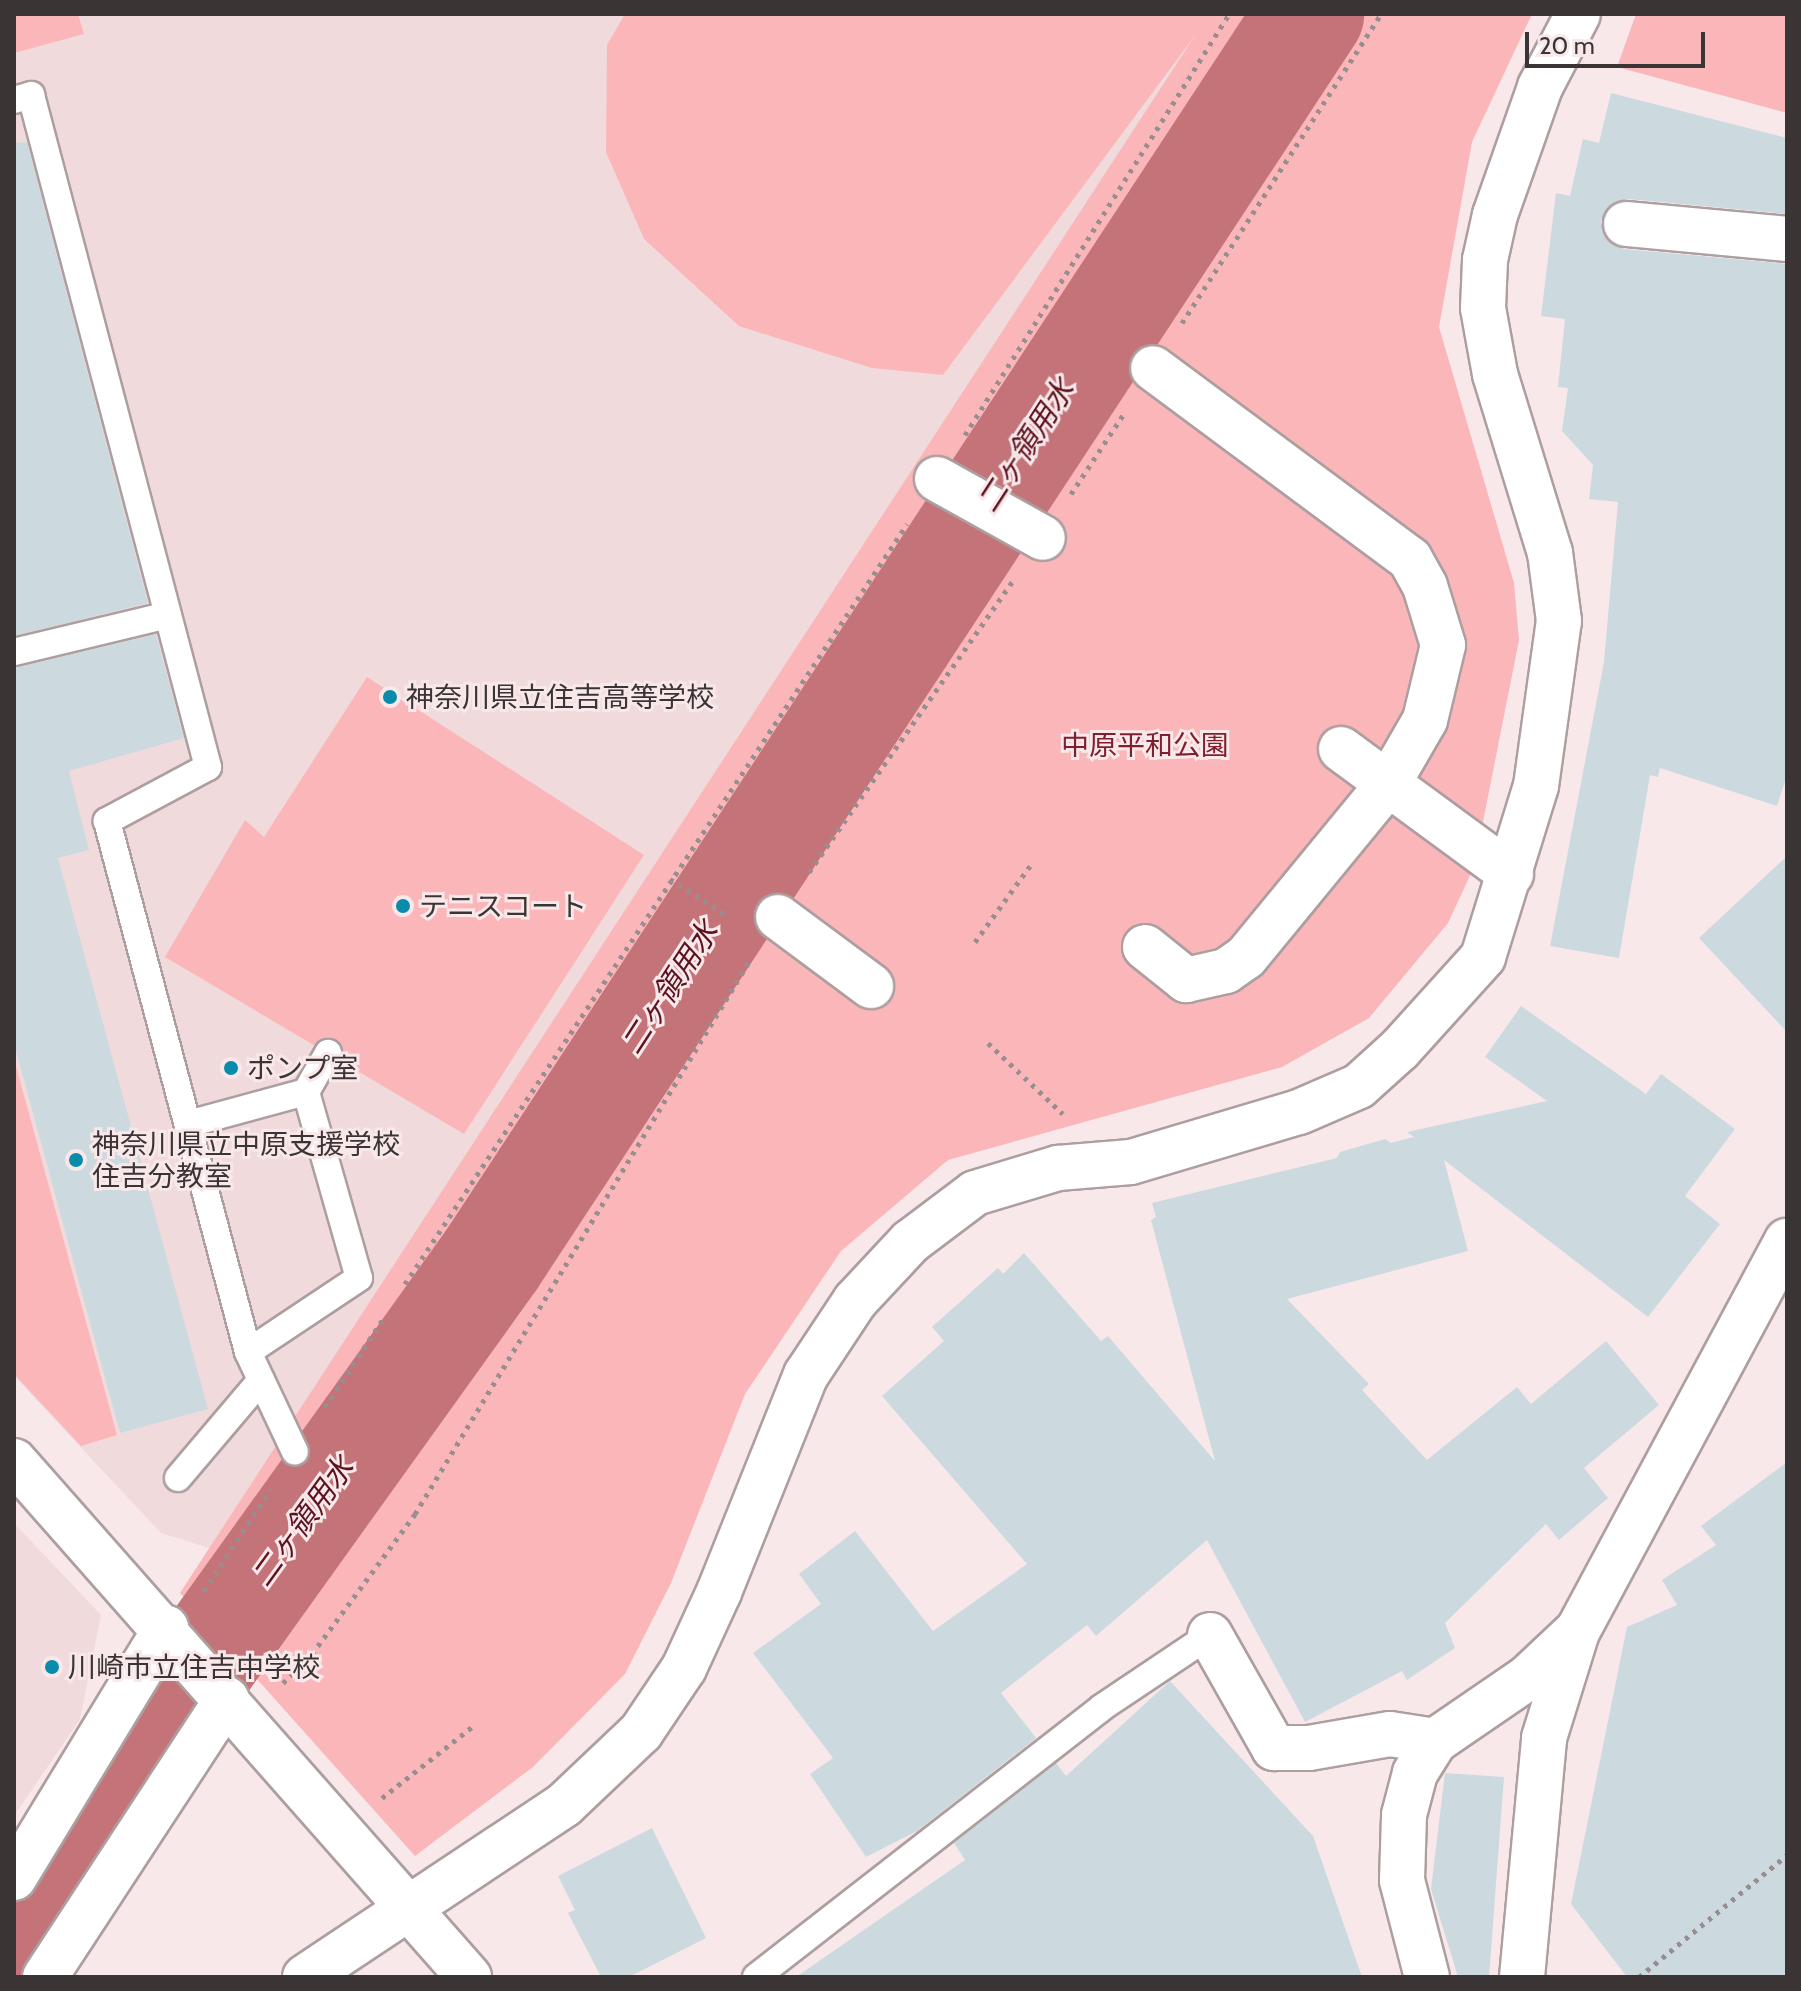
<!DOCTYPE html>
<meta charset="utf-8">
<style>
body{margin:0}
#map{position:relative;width:1801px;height:1991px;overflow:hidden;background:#f8e8e9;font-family:Cabin,"Noto Sans JP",sans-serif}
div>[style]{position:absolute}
.built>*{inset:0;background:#f1dadb}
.green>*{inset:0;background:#fbb6b9}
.river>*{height:108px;margin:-54px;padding:0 54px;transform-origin:54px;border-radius:54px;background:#c47479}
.building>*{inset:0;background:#ccdadf}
.path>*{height:5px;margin-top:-2.5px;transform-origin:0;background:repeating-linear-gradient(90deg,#998e8f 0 4px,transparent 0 10px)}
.roads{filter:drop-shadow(2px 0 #ad9e9f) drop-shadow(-2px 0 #ad9e9f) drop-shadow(0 2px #ad9e9f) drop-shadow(0 -2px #ad9e9f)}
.lane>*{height:26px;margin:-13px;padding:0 13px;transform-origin:13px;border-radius:13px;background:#fff}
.street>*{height:44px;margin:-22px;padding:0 22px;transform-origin:22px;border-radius:22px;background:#fff}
.dots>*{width:22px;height:22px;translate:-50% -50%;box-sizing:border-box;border:4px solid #f8e8e9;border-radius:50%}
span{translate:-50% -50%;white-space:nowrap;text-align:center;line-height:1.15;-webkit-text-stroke:6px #f8e8e9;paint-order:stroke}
.poi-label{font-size:28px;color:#3a3434}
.left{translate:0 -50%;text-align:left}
.park-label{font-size:28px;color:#811f30}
.water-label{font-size:30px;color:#5c121f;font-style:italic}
.frame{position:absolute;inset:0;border:16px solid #3a3434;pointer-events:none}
.scale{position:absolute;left:1525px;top:32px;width:180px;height:36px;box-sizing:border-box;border:4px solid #3a3434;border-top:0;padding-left:10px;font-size:24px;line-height:28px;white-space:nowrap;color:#3a3434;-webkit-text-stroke:6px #f8e8e9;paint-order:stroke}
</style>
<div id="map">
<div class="built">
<i style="clip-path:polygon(14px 14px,1207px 18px,212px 1549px,161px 1533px,14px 1376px)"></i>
<i style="clip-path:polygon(14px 1523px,101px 1615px,80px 1719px,14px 1816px)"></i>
</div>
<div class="green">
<i style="clip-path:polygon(14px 14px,78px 14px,84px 34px,14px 53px)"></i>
<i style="clip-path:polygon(625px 14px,1532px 14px,1472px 142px,1439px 327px,1514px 583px,1519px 640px,1474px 867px,1448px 923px,1369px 1018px,1282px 1067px,948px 1160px,841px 1251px,745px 1394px,671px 1583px,625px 1674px,533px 1767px,415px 1856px,180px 1593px,1196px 34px,943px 375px,872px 368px,739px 326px,644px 239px,606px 152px,607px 45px)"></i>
<i style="clip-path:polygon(1636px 14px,1787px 14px,1787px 113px,1617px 67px)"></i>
<i style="clip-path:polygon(367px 677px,644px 855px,464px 1134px,165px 957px,245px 820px,264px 837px)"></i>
<i style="clip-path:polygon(14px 1059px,117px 1435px,81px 1446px,14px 1374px)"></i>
</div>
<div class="river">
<i style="left:14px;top:1950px;width:218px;rotate:-58.1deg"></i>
<i style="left:129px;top:1765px;width:623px;rotate:-54.34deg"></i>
<i style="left:492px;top:1259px;width:1490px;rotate:-56.69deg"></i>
</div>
<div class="building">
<i style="clip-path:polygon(1611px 93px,1787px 138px,1787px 214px,1628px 199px,1615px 202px,1601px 221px,1604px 235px,1624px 249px,1787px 264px,1787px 775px,1777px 806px,1660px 768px,1658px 777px,1650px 775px,1619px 958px,1550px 946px,1604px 662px,1618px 502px,1589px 499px,1593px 465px,1562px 431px,1568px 388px,1558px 387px,1565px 319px,1541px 316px,1556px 193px,1570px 196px,1583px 139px,1599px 143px)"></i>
<i style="clip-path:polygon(27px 142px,148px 603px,14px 636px,14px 143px)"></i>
<i style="clip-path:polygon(156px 634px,184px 738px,69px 771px,89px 850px,58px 858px,208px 1409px,120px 1433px,14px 1043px,14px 668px)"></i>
<i style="clip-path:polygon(1787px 856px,1787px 1032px,1699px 938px)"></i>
<i style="clip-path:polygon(1521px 1006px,1646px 1094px,1661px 1074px,1735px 1129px,1685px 1196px,1720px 1224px,1648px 1317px,1444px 1160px,1468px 1251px,1287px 1299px,1369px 1384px,1362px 1390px,1427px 1460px,1517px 1387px,1531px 1404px,1606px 1341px,1659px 1405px,1584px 1468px,1608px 1498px,1559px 1540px,1546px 1524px,1445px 1623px,1455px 1648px,1407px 1680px,1402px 1671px,1305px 1722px,1207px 1540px,1096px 1636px,1087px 1625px,1001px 1693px,1036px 1738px,917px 1831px,866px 1857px,810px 1774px,833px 1758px,753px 1653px,821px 1604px,799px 1574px,855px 1531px,933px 1631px,1027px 1564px,882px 1396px,944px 1341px,932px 1327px,998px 1268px,1003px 1274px,1024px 1253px,1101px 1341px,1108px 1336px,1215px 1461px,1151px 1220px,1156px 1217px,1152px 1203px,1337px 1158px,1340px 1152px,1385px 1139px,1391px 1143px,1414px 1137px,1407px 1132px,1547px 1101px,1485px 1057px)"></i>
<i style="clip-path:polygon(1787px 1462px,1787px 1977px,1627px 1977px,1571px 1904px,1627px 1627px,1677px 1605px,1662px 1580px,1716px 1545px,1701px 1526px)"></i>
<i style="clip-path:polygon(1170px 1681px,1313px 1836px,1362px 1977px,796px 1977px,965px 1860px,954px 1843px,1056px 1763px,1066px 1776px)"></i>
<i style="clip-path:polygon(1445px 1773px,1504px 1777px,1489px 1977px,1458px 1977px,1431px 1889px)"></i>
<i style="clip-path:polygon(652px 1828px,706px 1938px,629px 1977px,601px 1977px,568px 1913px,575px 1910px,558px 1876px)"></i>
</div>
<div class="path">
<i style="left:1182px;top:323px;width:368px;rotate:-57.2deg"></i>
<i style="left:965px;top:435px;width:497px;rotate:-57.9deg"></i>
<i style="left:1071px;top:494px;width:98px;rotate:-56.6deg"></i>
<i style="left:809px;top:872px;width:354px;rotate:-55deg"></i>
<i style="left:670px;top:879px;width:67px;rotate:32.7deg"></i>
<i style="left:975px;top:942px;width:94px;rotate:-54.1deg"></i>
<i style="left:988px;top:1043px;width:103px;rotate:43.4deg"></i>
<i style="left:405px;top:1284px;width:911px;rotate:-56.55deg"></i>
<i style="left:325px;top:1407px;width:105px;rotate:-56.6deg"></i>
<i style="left:204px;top:1591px;width:122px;rotate:-56.7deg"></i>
<i style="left:283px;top:1683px;width:31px;rotate:-42deg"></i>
<i style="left:306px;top:1662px;width:184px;rotate:-53.6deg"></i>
<i style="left:415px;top:1514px;width:647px;rotate:-58.84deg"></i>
<i style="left:382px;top:1798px;width:115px;rotate:-38.3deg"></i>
<i style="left:1639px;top:1977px;width:192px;rotate:-39.5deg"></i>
</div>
<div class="roads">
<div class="lane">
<i style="left:14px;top:100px;width:18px;rotate:-16deg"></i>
<i style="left:31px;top:95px;width:695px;rotate:75.24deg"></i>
<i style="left:208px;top:767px;width:115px;rotate:151.9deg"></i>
<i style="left:107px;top:821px;width:549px;rotate:75.13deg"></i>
<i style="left:248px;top:1352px;width:110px;rotate:64.8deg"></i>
<i style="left:14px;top:652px;width:158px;rotate:-13.5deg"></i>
<i style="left:306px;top:1092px;width:45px;rotate:-60.6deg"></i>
<i style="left:188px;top:1124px;width:122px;rotate:-15.2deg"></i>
<i style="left:306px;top:1092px;width:193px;rotate:74.1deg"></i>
<i style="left:359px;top:1278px;width:133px;rotate:146.3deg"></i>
<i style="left:178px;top:1478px;width:128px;rotate:-49.7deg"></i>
<i style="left:756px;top:1977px;width:437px;rotate:-37.9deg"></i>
<i style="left:1101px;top:1708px;width:131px;rotate:-33.8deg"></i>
</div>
<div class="street">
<i style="left:1626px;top:224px;width:162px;rotate:5.3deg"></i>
<i style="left:937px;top:479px;width:121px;rotate:29.1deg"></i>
<i style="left:1341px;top:749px;width:211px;rotate:36.3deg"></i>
<i style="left:778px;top:917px;width:116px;rotate:36.6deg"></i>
<i style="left:1145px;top:947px;width:53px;rotate:38.8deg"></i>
<i style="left:1186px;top:980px;width:41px;rotate:-12.7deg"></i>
<i style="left:1226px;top:971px;width:24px;rotate:-35deg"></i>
<i style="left:1246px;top:957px;width:224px;rotate:-50.6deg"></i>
<i style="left:1388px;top:784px;width:74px;rotate:-60deg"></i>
<i style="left:1425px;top:720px;width:77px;rotate:-76.5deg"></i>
<i style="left:1443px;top:645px;width:62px;rotate:-107deg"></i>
<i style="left:1425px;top:586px;width:31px;rotate:-119deg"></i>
<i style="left:1410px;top:559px;width:320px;rotate:-143.4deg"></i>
<i style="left:14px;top:1461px;width:688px;rotate:48.59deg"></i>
<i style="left:1210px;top:1635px;width:130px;rotate:60.5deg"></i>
<i style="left:1274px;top:1748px;width:35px"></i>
<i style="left:1309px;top:1748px;width:82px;rotate:-9.8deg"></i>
<i style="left:1390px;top:1734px;width:46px;rotate:8.8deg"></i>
<i style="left:14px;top:1878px;width:293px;rotate:-58.7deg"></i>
<i style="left:45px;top:1977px;width:332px;rotate:-56.8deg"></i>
<i style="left:305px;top:1977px;width:312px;rotate:-33.6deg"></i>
<i style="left:565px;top:1804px;width:105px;rotate:-43.5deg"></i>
<i style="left:641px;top:1732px;width:77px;rotate:-56.1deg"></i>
<i style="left:684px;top:1668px;width:84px;rotate:-65.3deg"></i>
<i style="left:719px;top:1592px;width:234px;rotate:-68.2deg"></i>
<i style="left:806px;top:1375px;width:89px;rotate:-56.5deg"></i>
<i style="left:855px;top:1301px;width:81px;rotate:-47deg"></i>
<i style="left:910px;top:1242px;width:81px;rotate:-37deg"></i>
<i style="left:975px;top:1193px;width:87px;rotate:-16.8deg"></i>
<i style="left:1058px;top:1168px;width:73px;rotate:-4.7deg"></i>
<i style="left:1131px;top:1162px;width:175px;rotate:-16.6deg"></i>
<i style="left:1299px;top:1112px;width:65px;rotate:-23.4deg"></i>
<i style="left:1359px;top:1086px;width:55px;rotate:-42.1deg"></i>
<i style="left:1400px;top:1049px;width:124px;rotate:-47.9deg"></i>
<i style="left:1483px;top:957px;width:179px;rotate:-72.8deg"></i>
<i style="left:1536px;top:786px;width:167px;rotate:-82.1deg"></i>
<i style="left:1559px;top:621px;width:69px;rotate:-97.5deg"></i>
<i style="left:1550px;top:553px;width:187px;rotate:-107.1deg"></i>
<i style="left:1495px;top:374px;width:67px;rotate:-100.3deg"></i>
<i style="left:1483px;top:308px;width:48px;rotate:-87.6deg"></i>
<i style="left:1485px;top:260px;width:46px;rotate:-77.5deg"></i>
<i style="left:1495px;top:215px;width:136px;rotate:-70.6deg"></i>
<i style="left:1540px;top:87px;width:82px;rotate:-62.5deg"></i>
<i style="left:1427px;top:1977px;width:100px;rotate:-104.5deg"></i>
<i style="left:1402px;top:1880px;width:65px;rotate:-88.2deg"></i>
<i style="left:1404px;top:1815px;width:43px;rotate:-75.3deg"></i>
<i style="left:1415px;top:1773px;width:38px;rotate:-58deg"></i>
<i style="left:1435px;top:1741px;width:112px;rotate:-34.4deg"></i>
<i style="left:1527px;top:1678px;width:66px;rotate:-43.2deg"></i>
<i style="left:1522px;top:1977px;width:240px;rotate:-84.7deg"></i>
<i style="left:1544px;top:1738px;width:111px;rotate:-72.7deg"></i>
<i style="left:1577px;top:1632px;width:444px;rotate:-61.8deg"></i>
</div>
</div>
<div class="dots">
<i style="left:390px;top:697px;background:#098bac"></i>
<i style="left:403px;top:906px;background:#098bac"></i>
<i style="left:231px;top:1068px;background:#098bac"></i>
<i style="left:76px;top:1160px;background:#098bac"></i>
<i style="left:52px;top:1667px;background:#098bac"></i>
</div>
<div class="poi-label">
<span class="left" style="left:406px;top:697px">神奈川県立住吉高等学校</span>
<span class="left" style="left:419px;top:906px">テニスコート</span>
<span class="left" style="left:247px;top:1068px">ポンプ室</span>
<span class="left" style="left:92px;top:1160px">神奈川県立中原支援学校<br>住吉分教室</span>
<span class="left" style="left:68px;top:1667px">川崎市立住吉中学校</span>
</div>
<div class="park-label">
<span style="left:1145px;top:745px">中原平和公園</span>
</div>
<div class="water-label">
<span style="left:1026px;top:446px;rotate:-57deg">二ヶ領用水</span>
<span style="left:670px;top:988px;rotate:-57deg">二ヶ領用水</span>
<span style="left:303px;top:1522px;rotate:-54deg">二ヶ領用水</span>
</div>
<div class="frame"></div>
<div class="scale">20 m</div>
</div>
